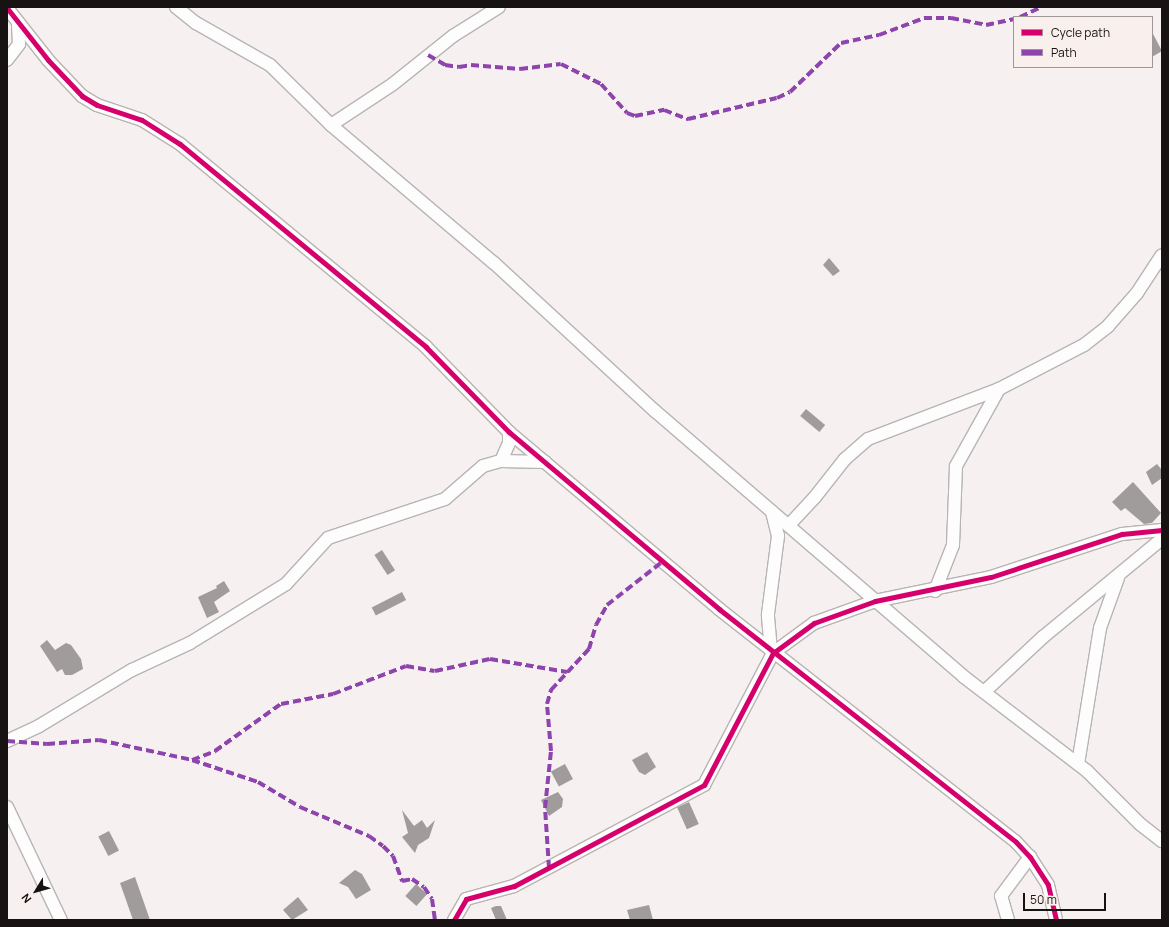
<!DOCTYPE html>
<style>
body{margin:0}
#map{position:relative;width:1169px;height:927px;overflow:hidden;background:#f6f1f0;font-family:Manrope,sans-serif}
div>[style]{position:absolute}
.building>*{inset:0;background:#a09c9b;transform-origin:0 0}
.roads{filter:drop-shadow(1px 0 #b8b4b4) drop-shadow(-1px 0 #b8b4b4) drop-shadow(0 1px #b8b4b4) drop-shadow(0 -1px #b8b4b4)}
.minor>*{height:12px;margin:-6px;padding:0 6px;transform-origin:6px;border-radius:6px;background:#fefdfd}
.quiet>*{height:4px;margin-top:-2px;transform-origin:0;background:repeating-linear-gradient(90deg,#8e44ad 0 8px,transparent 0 12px)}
.cycleway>*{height:5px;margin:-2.5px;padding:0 2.5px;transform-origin:2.5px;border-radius:2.5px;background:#d6006c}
span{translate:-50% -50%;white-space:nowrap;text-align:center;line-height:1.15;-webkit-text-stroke:4px #f9efed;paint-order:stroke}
.frame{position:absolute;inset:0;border:8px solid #171313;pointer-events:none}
.legend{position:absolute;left:1013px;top:16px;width:140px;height:52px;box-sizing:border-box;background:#f9efed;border:1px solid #9f9796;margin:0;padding:5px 7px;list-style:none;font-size:12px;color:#171313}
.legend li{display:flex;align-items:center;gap:8px;height:20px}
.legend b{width:20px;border:1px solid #9f9796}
.north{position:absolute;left:16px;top:871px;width:40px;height:40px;-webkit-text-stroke:3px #f9efed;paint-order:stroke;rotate:233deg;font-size:11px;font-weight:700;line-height:16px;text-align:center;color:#171313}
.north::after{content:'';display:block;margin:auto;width:14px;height:18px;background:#171313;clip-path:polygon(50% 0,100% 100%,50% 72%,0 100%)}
.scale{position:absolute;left:1023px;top:893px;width:83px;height:18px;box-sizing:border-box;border:2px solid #171313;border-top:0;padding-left:5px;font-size:12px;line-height:14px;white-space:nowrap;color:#171313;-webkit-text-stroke:3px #f9efed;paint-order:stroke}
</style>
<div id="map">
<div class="building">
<i style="clip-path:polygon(1152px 32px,1162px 51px,1152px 57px)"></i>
<i style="clip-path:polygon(829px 258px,840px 271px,833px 276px,823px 265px)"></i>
<i style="left:806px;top:409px;width:25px;height:9px;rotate:40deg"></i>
<i style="clip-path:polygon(1157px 464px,1162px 470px,1162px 478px,1152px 485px,1146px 472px)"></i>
<i style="clip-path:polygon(1133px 482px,1161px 513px,1152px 523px,1144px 524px,1125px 508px,1121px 511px,1112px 502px)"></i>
<i style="left:382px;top:550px;width:24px;height:9px;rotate:57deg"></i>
<i style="clip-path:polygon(224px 581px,230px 591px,214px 602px,219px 612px,207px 618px,198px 597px,217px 588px,216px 586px)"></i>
<i style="left:402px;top:592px;width:9px;height:34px;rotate:63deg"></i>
<i style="clip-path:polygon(47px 640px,55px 650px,66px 643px,71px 645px,81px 659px,83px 669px,72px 675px,65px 675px,62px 669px,57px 672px,40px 646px)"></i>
<i style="clip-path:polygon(647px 752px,656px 767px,645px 775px,639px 772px,632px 760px)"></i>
<i style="left:565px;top:764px;width:17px;height:16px;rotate:62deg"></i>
<i style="clip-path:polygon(558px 792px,563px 799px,562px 807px,549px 816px,541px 800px)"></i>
<i style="left:689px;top:802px;width:24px;height:13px;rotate:66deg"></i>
<i style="clip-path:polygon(402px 810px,414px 826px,422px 820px,427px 828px,435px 820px,429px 838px,418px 845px,415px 853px,402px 837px,408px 833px)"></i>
<i style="left:109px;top:831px;width:22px;height:12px;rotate:63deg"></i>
<i style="clip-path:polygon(355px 870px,362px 874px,371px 890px,356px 899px,348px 887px,339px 883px)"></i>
<i style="clip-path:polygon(135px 877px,150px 920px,133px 920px,120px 883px)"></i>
<i style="left:416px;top:884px;width:15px;height:16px;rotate:42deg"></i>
<i style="clip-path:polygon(298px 897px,308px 910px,292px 920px,283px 910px)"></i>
<i style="clip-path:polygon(649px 905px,653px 920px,630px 920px,627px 910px)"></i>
<i style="clip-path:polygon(496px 906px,501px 906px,507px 920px,496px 920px,491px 908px)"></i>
</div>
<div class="roads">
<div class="minor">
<i style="left:176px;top:7px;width:26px;rotate:39deg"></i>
<i style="left:196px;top:23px;width:85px;rotate:29.6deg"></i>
<i style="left:270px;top:65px;width:86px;rotate:44.5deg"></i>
<i style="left:331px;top:125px;width:214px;rotate:40.3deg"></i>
<i style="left:494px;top:263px;width:219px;rotate:42.6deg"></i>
<i style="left:655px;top:411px;width:408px;rotate:40.7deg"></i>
<i style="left:964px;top:677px;width:155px;rotate:37.4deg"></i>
<i style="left:1087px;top:771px;width:75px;rotate:45deg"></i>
<i style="left:1140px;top:824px;width:28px;rotate:38deg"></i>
<i style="left:7px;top:8px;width:66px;rotate:51.7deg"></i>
<i style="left:48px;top:60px;width:50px;rotate:46.6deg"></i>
<i style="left:82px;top:96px;width:17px;rotate:31deg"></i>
<i style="left:97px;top:105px;width:47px;rotate:18.4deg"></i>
<i style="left:142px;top:120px;width:45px;rotate:32.3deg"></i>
<i style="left:180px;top:144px;width:319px;rotate:39.5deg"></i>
<i style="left:426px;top:347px;width:119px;rotate:45.7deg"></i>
<i style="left:509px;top:432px;width:275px;rotate:40.1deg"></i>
<i style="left:719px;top:609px;width:377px;rotate:38.1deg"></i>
<i style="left:1016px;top:842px;width:21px;rotate:47deg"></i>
<i style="left:1030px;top:857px;width:33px;rotate:57deg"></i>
<i style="left:1048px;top:885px;width:36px;rotate:77deg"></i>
<i style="left:7px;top:60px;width:20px;rotate:-53deg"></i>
<i style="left:19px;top:44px;width:22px;rotate:-93deg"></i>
<i style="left:331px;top:125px;width:74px;rotate:-33.5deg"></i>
<i style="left:393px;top:84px;width:77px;rotate:-38.7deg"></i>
<i style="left:453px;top:36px;width:54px;rotate:-32.2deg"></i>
<i style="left:501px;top:461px;width:44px;rotate:1.3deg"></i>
<i style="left:789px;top:525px;width:38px;rotate:-47deg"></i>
<i style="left:815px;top:497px;width:48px;rotate:-51.7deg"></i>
<i style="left:845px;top:459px;width:30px;rotate:-41deg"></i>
<i style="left:868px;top:439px;width:140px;rotate:-20.9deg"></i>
<i style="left:999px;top:389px;width:96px;rotate:-27.4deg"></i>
<i style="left:1084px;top:345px;width:31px;rotate:-38deg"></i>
<i style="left:1108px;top:326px;width:44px;rotate:-48.7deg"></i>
<i style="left:1137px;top:293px;width:45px;rotate:-56.7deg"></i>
<i style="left:935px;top:591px;width:49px;rotate:-68.6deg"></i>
<i style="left:953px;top:545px;width:79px;rotate:-87.8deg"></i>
<i style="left:956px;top:466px;width:88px;rotate:-60.8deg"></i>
<i style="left:771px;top:651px;width:37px;rotate:-95deg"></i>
<i style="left:768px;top:614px;width:79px;rotate:-82.7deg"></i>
<i style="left:778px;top:536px;width:25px;rotate:-104deg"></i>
<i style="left:984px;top:692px;width:81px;rotate:-43deg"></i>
<i style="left:1043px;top:637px;width:154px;rotate:-39.5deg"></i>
<i style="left:7px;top:741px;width:35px;rotate:-25deg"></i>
<i style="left:39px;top:726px;width:109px;rotate:-31.1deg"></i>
<i style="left:132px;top:670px;width:64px;rotate:-25deg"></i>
<i style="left:190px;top:643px;width:113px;rotate:-31.6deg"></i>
<i style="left:286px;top:584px;width:62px;rotate:-47.6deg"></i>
<i style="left:328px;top:538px;width:123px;rotate:-18.4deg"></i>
<i style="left:445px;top:499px;width:50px;rotate:-41deg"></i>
<i style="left:483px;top:466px;width:19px;rotate:-16deg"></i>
<i style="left:501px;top:461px;width:20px;rotate:-66deg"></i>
<i style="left:509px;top:443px;width:11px;rotate:-90deg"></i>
<i style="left:1078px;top:764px;width:138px;rotate:-80.8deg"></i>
<i style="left:1100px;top:628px;width:53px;rotate:-70.2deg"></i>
<i style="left:7px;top:807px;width:125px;rotate:64.5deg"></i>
<i style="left:454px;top:920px;width:24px;rotate:-60deg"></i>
<i style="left:466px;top:899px;width:50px;rotate:-15.2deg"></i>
<i style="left:514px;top:886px;width:215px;rotate:-28deg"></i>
<i style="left:704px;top:785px;width:149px;rotate:-62.4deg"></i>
<i style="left:773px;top:653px;width:51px;rotate:-36.2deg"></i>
<i style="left:814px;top:623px;width:65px;rotate:-19.8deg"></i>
<i style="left:875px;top:601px;width:118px;rotate:-11.7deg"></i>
<i style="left:991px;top:577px;width:138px;rotate:-18.2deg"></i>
<i style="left:1122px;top:534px;width:40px;rotate:-5.7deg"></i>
<i style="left:1008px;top:920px;width:25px;rotate:-106deg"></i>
<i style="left:1001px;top:896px;width:49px;rotate:-53.4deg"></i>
</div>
</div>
<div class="quiet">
<i style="left:1020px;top:17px;width:23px;rotate:-25deg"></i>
<i style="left:428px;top:55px;width:20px;rotate:30deg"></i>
<i style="left:445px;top:65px;width:14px;rotate:8deg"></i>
<i style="left:459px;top:67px;width:12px;rotate:-9deg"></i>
<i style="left:471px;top:65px;width:49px;rotate:4.7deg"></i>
<i style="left:520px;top:69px;width:41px;rotate:-7deg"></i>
<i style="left:561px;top:64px;width:45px;rotate:26.6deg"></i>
<i style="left:601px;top:84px;width:39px;rotate:48deg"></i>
<i style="left:627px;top:113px;width:9px;rotate:21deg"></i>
<i style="left:635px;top:116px;width:30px;rotate:-12deg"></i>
<i style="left:664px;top:110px;width:26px;rotate:21deg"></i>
<i style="left:688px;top:119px;width:91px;rotate:-13.3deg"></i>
<i style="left:777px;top:98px;width:14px;rotate:-25deg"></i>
<i style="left:790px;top:92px;width:71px;rotate:-43.9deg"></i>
<i style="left:841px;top:43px;width:39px;rotate:-12deg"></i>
<i style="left:879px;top:35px;width:48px;rotate:-20.7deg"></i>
<i style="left:924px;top:18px;width:27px"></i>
<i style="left:951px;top:18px;width:36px;rotate:11deg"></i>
<i style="left:986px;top:25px;width:29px;rotate:-12deg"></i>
<i style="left:7px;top:741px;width:40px;rotate:4.3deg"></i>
<i style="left:47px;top:744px;width:52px;rotate:-4.4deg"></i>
<i style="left:99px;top:740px;width:95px;rotate:12.1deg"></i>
<i style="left:192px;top:760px;width:70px;rotate:18.4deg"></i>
<i style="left:258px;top:782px;width:49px;rotate:30.8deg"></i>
<i style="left:300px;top:807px;width:75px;rotate:22.8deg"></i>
<i style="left:369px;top:836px;width:17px;rotate:36deg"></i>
<i style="left:383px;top:846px;width:14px;rotate:45deg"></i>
<i style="left:393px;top:856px;width:27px;rotate:70deg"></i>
<i style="left:402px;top:881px;width:10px;rotate:-11deg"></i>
<i style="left:412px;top:879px;width:14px;rotate:34deg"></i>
<i style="left:424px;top:887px;width:14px;rotate:56deg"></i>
<i style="left:432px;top:899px;width:21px;rotate:82deg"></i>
<i style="left:192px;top:760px;width:25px;rotate:-21deg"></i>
<i style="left:215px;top:751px;width:81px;rotate:-35.5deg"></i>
<i style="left:281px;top:704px;width:53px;rotate:-10.9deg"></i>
<i style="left:333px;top:694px;width:78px;rotate:-21deg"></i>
<i style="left:406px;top:666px;width:29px;rotate:10deg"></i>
<i style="left:435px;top:671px;width:56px;rotate:-12.3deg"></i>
<i style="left:490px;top:659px;width:78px;rotate:9.6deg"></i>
<i style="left:549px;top:868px;width:60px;rotate:-93.8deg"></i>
<i style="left:545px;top:808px;width:57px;rotate:-84deg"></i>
<i style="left:551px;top:751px;width:47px;rotate:-94.9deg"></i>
<i style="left:547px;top:704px;width:15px;rotate:-74deg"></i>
<i style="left:551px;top:690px;width:56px;rotate:-47.2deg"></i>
<i style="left:589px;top:649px;width:25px;rotate:-74deg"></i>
<i style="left:596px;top:625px;width:23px;rotate:-61deg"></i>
<i style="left:607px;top:605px;width:70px;rotate:-38deg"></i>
</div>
<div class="cycleway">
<i style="left:7px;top:8px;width:66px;rotate:51.7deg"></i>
<i style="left:48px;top:60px;width:50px;rotate:46.6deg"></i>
<i style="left:82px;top:96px;width:17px;rotate:31deg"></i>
<i style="left:97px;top:105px;width:47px;rotate:18.4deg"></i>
<i style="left:142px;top:120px;width:45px;rotate:32.3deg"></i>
<i style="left:180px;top:144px;width:319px;rotate:39.5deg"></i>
<i style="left:426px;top:347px;width:119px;rotate:45.7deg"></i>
<i style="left:509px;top:432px;width:275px;rotate:40.1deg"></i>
<i style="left:719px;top:609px;width:377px;rotate:38.1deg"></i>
<i style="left:1016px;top:842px;width:21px;rotate:47deg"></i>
<i style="left:1030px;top:857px;width:33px;rotate:57deg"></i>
<i style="left:1048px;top:885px;width:36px;rotate:77deg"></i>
<i style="left:454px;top:920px;width:24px;rotate:-60deg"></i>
<i style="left:466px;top:899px;width:50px;rotate:-15.2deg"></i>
<i style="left:514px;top:886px;width:215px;rotate:-28deg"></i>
<i style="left:704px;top:785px;width:149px;rotate:-62.4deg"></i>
<i style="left:773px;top:653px;width:51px;rotate:-36.2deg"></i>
<i style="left:814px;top:623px;width:65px;rotate:-19.8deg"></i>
<i style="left:875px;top:601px;width:118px;rotate:-11.7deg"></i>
<i style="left:991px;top:577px;width:138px;rotate:-18.2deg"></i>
<i style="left:1122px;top:534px;width:40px;rotate:-5.7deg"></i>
</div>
<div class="frame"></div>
<ul class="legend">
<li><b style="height:5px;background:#d6006c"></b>Cycle path</li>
<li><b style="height:5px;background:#8e44ad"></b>Path</li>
</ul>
<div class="north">N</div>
<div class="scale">50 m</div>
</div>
